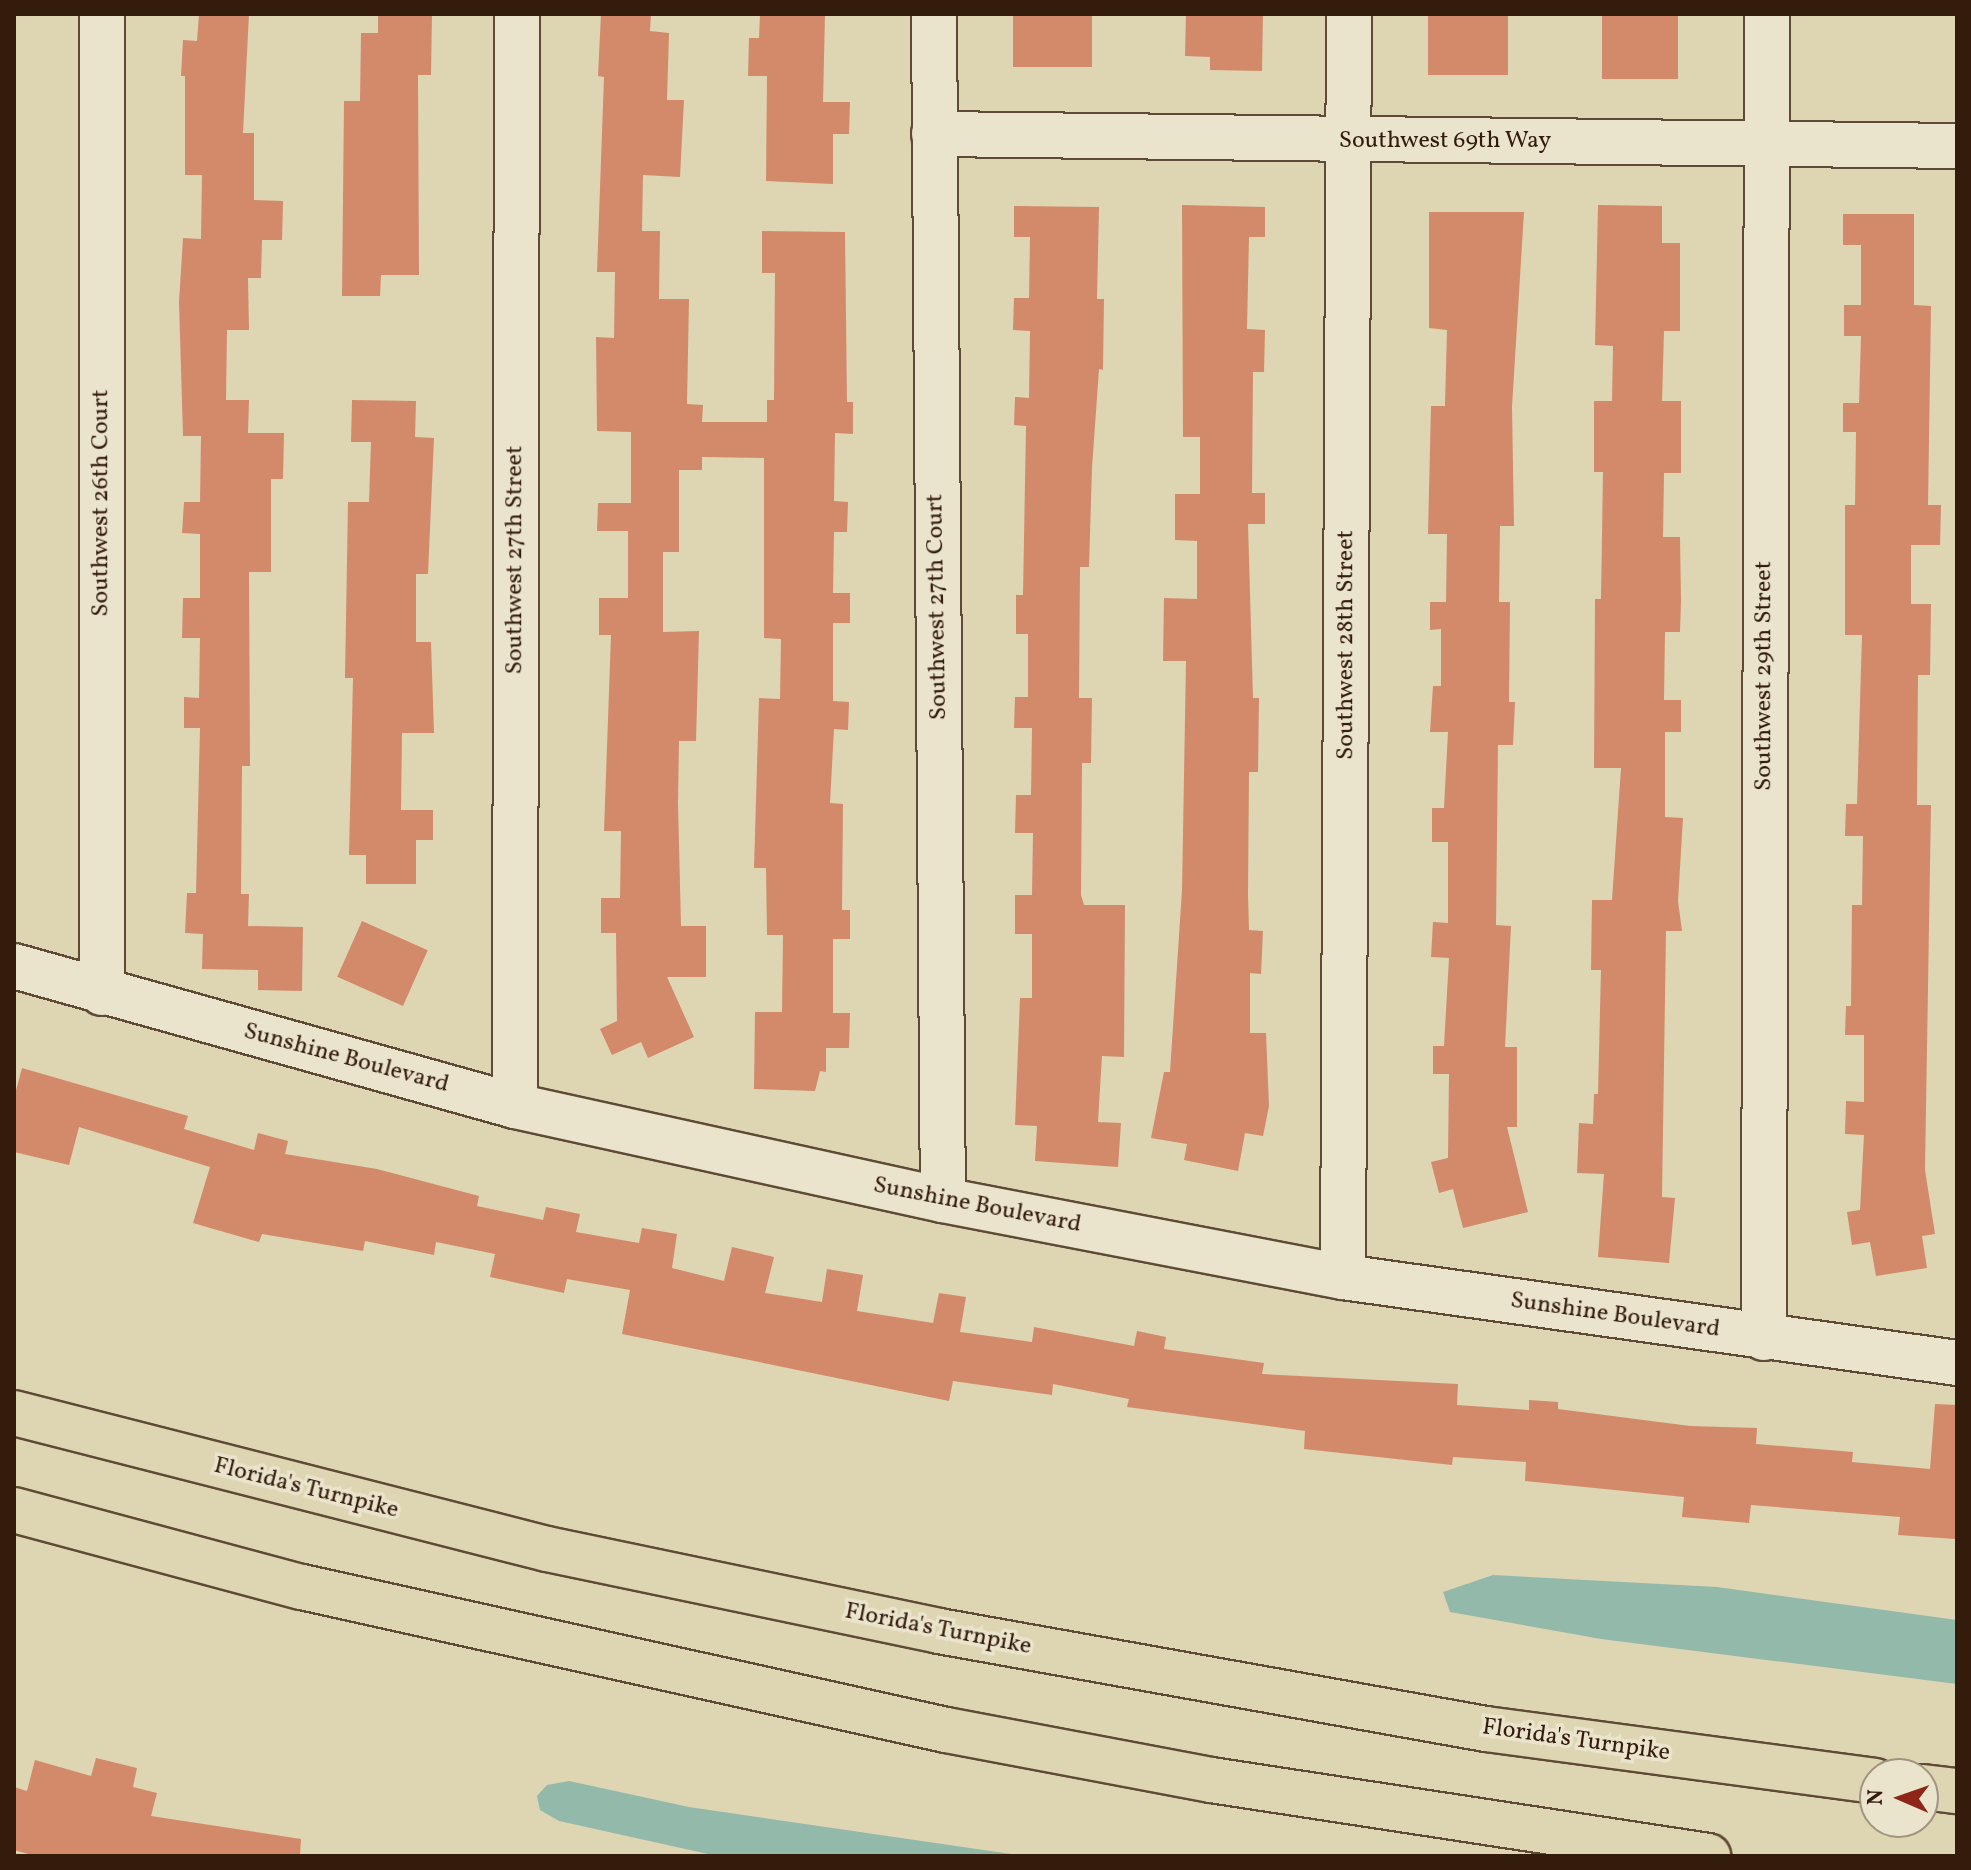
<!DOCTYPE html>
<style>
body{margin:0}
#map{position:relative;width:1971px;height:1870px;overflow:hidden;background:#ded5b2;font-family:Vollkorn,serif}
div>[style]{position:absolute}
.water>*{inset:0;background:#93b9ab}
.building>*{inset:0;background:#d28a6b;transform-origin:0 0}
.roads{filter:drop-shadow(2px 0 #5e4a36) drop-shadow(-2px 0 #5e4a36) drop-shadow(0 2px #5e4a36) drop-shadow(0 -2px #5e4a36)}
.minor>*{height:44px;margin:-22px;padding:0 22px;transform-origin:22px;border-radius:22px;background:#eae4cd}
.highway>*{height:44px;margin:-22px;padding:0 22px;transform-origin:22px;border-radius:22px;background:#ded5b2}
span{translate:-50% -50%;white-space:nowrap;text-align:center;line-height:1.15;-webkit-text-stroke:7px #eae4cd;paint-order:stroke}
.street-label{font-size:24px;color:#341c0d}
.frame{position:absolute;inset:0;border:16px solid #341c0d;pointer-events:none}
.north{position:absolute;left:1859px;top:1758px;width:80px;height:80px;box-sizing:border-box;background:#eae4cd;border:2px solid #a19480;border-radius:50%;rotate:272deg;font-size:22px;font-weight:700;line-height:32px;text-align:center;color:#341c0d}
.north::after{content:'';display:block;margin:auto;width:28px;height:36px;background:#8f2418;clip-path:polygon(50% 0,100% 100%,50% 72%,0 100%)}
</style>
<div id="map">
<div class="water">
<i style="clip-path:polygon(1493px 1575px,1717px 1587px,1957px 1620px,1957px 1684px,1601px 1639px,1450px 1612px,1443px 1592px)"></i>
<i style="clip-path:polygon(569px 1781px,689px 1807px,1024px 1856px,717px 1856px,559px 1821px,540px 1810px,537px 1796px,547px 1785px)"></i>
</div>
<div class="building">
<i style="clip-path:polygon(199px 14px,249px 14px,243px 133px,254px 133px,254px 200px,283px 201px,282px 240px,262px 240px,261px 278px,248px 278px,249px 330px,227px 330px,226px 400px,249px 400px,248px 433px,284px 433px,283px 479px,271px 479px,271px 572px,249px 572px,250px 766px,242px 766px,241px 894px,249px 894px,248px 926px,303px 927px,302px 991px,258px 990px,258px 970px,202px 969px,203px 934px,185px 933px,187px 893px,196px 893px,200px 728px,184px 728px,184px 697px,199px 698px,200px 638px,182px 638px,183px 598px,200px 598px,200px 534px,182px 533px,184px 502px,200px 502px,201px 436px,183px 436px,179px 302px,183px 238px,201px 239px,202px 175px,185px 175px,185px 76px,181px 76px,183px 40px,197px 41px)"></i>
<i style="clip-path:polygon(378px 14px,432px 14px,431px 75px,418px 75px,419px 275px,381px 275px,380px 296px,342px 296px,344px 101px,360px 101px,361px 33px,378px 33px)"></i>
<i style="clip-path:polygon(601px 14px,651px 14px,650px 31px,669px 33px,667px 100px,684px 100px,680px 177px,643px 175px,642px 231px,660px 231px,659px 299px,689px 299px,687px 404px,703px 405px,702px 422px,767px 422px,767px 400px,774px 400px,775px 273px,762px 273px,762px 231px,845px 232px,847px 402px,853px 402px,853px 434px,835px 433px,834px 501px,848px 502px,847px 532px,834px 532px,833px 593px,850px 593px,850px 623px,833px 623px,833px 701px,849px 702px,848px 730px,834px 729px,830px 803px,843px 804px,842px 910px,850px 910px,850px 939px,833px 939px,833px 1013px,850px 1013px,849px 1048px,826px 1048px,826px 1072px,820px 1071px,815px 1091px,754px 1089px,755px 1012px,782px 1012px,783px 935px,767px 935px,766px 868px,754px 868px,759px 698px,780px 699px,781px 639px,764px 638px,764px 458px,702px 457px,702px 470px,679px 470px,679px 552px,663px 552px,663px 632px,699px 631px,696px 741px,679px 741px,678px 803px,681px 926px,706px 926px,706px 977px,667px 977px,694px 1037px,648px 1058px,641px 1042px,612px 1055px,600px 1029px,617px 1021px,616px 933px,601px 933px,601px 898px,620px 898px,621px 831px,604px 831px,611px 635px,599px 635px,599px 598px,628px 598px,628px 531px,597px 531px,598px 503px,631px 503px,631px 432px,597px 431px,596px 337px,614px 338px,615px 272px,597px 272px,604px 77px,598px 76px)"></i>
<i style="clip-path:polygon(760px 14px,825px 14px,823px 102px,850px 102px,849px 134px,833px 134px,833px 184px,766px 181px,767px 76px,748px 76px,749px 38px,759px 38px)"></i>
<i style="left:1013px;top:14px;width:79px;height:53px"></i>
<i style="clip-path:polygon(1186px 14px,1263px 14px,1262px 71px,1210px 70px,1210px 57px,1185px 56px)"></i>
<i style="left:1428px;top:14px;width:80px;height:61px"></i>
<i style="left:1602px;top:14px;width:76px;height:65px"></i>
<i style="clip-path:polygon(1182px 205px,1265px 207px,1265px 237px,1249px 237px,1247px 329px,1265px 330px,1264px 372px,1253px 372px,1252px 493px,1265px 493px,1265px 524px,1248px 524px,1253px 698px,1259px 698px,1258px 772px,1249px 772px,1248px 894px,1249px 930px,1263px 931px,1261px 974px,1250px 973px,1250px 1033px,1266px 1033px,1269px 1106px,1263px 1136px,1245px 1133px,1238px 1171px,1184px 1160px,1187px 1144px,1151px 1138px,1164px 1072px,1170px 1072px,1182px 890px,1186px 661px,1163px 661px,1164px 598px,1197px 599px,1197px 541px,1175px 540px,1175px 494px,1200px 494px,1200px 437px,1183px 437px)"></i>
<i style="clip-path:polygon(1598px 205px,1662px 206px,1662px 243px,1680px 243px,1680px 331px,1664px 331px,1662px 401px,1681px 401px,1681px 473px,1664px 473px,1663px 537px,1680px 537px,1681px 601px,1680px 632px,1665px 632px,1664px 700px,1681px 700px,1681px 732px,1665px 732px,1665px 817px,1683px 818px,1678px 901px,1682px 931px,1666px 931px,1662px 1197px,1675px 1198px,1669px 1263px,1598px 1257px,1604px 1174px,1577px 1173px,1579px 1123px,1593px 1124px,1594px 1094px,1598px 1094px,1601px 970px,1591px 970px,1592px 900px,1612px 900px,1621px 768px,1594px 768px,1595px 599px,1601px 599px,1603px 472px,1594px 472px,1594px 401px,1612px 401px,1613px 346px,1595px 345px)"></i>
<i style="clip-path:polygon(1014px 206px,1099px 207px,1097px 299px,1104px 299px,1103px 370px,1099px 369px,1092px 468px,1089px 567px,1080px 567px,1079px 698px,1092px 698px,1091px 763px,1082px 763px,1081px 895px,1084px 905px,1125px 905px,1124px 1057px,1102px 1056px,1098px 1122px,1121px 1123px,1118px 1167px,1035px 1161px,1037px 1126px,1015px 1125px,1020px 998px,1032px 998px,1032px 934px,1015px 934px,1015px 895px,1032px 895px,1033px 833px,1015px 833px,1016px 795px,1031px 795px,1032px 728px,1014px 728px,1015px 697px,1028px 697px,1028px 634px,1016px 634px,1016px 595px,1023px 595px,1026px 426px,1014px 425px,1015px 397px,1029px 398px,1030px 331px,1013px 330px,1014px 298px,1029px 298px,1030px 237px,1014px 237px)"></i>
<i style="clip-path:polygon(1429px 212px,1524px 212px,1512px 407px,1514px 526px,1500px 526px,1499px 602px,1510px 602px,1509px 702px,1515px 702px,1513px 745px,1498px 745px,1496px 925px,1511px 926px,1505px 1047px,1517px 1047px,1517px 1127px,1507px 1127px,1528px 1212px,1463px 1228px,1453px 1189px,1439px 1193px,1431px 1162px,1448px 1158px,1449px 1074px,1433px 1074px,1433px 1046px,1444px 1046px,1449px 958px,1431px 957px,1433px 922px,1448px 923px,1448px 842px,1432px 842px,1432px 808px,1444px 808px,1448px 732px,1430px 732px,1433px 686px,1441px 686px,1441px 629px,1430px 630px,1430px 602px,1446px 602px,1447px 534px,1428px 534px,1431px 406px,1445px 406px,1447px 330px,1429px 328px)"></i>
<i style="clip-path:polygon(1843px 214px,1914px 214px,1914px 305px,1931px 306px,1928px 505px,1941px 505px,1940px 545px,1911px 545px,1911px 604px,1931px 604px,1930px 675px,1918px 675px,1917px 805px,1931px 805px,1925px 1170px,1935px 1234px,1922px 1236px,1927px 1268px,1876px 1276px,1870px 1242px,1852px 1245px,1847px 1212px,1860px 1210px,1864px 1135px,1845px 1134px,1846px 1101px,1864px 1102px,1864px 1035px,1845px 1035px,1846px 1006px,1851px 1006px,1852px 905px,1862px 905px,1863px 836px,1845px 836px,1846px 804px,1857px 804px,1862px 635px,1845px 635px,1845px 505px,1855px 505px,1856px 432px,1843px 432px,1843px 403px,1859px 403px,1861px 336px,1844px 336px,1844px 305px,1861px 305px,1861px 245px,1843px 245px)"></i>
<i style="clip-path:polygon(352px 400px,416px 401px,415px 437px,434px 438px,428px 574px,416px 574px,416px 642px,431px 642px,434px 733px,402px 733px,401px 810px,433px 810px,433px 840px,416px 840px,416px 884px,366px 884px,366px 855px,349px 855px,353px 678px,345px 678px,348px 502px,369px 502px,371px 442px,351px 442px)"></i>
<i style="left:362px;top:921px;width:72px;height:61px;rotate:24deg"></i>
<i style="clip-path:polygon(22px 1068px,188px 1116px,184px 1129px,254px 1150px,258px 1133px,288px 1141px,285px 1154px,377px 1169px,479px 1196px,477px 1206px,543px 1220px,546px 1207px,580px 1214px,576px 1232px,639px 1243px,642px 1228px,677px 1234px,672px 1268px,724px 1281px,732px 1247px,774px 1257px,765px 1293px,822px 1302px,827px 1269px,863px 1275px,857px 1311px,933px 1323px,939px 1293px,966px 1297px,960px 1332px,1032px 1342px,1034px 1327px,1134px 1346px,1137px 1331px,1166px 1337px,1164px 1349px,1264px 1363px,1262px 1374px,1458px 1384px,1457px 1405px,1529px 1410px,1529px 1400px,1558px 1402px,1558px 1409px,1690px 1426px,1757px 1428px,1756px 1444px,1853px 1452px,1852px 1462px,1930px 1469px,1935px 1404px,1957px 1405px,1955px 1539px,1898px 1535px,1900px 1517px,1751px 1505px,1749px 1523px,1682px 1517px,1684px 1497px,1525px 1481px,1526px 1462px,1453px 1457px,1452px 1465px,1304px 1449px,1305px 1431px,1127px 1407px,1129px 1399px,1053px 1384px,1052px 1395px,953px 1381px,949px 1401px,622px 1334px,630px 1290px,567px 1279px,564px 1293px,490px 1277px,495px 1254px,436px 1242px,434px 1255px,365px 1241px,363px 1251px,262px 1234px,259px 1242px,193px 1223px,210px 1167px,79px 1127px,69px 1165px,14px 1152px,14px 1098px)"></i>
<i style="clip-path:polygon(96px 1758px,137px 1768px,133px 1787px,157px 1793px,151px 1816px,301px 1839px,300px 1856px,35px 1856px,14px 1850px,14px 1787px,27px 1791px,35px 1760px,91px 1776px)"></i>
</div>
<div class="roads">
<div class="minor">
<i style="left:102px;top:14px;width:979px;rotate:90deg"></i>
<i style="left:934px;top:14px;width:1186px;rotate:89.57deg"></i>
<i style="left:934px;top:134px;width:1023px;rotate:0.67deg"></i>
<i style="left:14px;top:966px;width:520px;rotate:15.61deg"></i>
<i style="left:515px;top:1106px;width:438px;rotate:12.4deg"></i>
<i style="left:943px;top:1200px;width:407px;rotate:10.9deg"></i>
<i style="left:1343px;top:1277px;width:620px;rotate:7.97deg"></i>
<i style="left:515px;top:1106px;width:1092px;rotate:-89.9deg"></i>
<i style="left:1343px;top:1277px;width:1263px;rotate:-89.73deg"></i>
<i style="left:1764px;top:1338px;width:1324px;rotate:-89.87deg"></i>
</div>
<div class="highway">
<i style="left:14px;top:1413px;width:550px;rotate:14.31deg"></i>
<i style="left:547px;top:1549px;width:400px;rotate:11.8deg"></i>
<i style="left:939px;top:1631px;width:556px;rotate:10.16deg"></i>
<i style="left:1486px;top:1729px;width:392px;rotate:7.6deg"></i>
<i style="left:14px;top:1510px;width:298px;rotate:15deg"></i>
<i style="left:302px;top:1587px;width:660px;rotate:12.52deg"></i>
<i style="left:946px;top:1730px;width:270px;rotate:10.7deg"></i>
<i style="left:1211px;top:1780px;width:503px;rotate:8.69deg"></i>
<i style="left:1923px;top:1787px;width:34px;rotate:7deg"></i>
</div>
</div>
<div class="street-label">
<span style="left:1445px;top:142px">Southwest 69th Way</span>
<span style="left:102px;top:503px;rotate:-90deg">Southwest 26th Court</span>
<span style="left:516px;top:560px;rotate:-90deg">Southwest 27th Street</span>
<span style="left:938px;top:607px;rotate:-91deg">Southwest 27th Court</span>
<span style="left:1347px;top:645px;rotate:-90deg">Southwest 28th Street</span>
<span style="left:1765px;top:676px;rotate:-90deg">Southwest 29th Street</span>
<span style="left:346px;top:1059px;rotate:15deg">Sunshine Boulevard</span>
<span style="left:977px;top:1206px;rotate:11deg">Sunshine Boulevard</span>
<span style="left:1615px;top:1316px;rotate:8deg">Sunshine Boulevard</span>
<span style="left:306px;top:1489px;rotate:14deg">Florida's Turnpike</span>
<span style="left:938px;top:1630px;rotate:11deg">Florida's Turnpike</span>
<span style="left:1576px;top:1741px;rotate:8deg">Florida's Turnpike</span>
</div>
<div class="frame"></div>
<div class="north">N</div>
</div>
